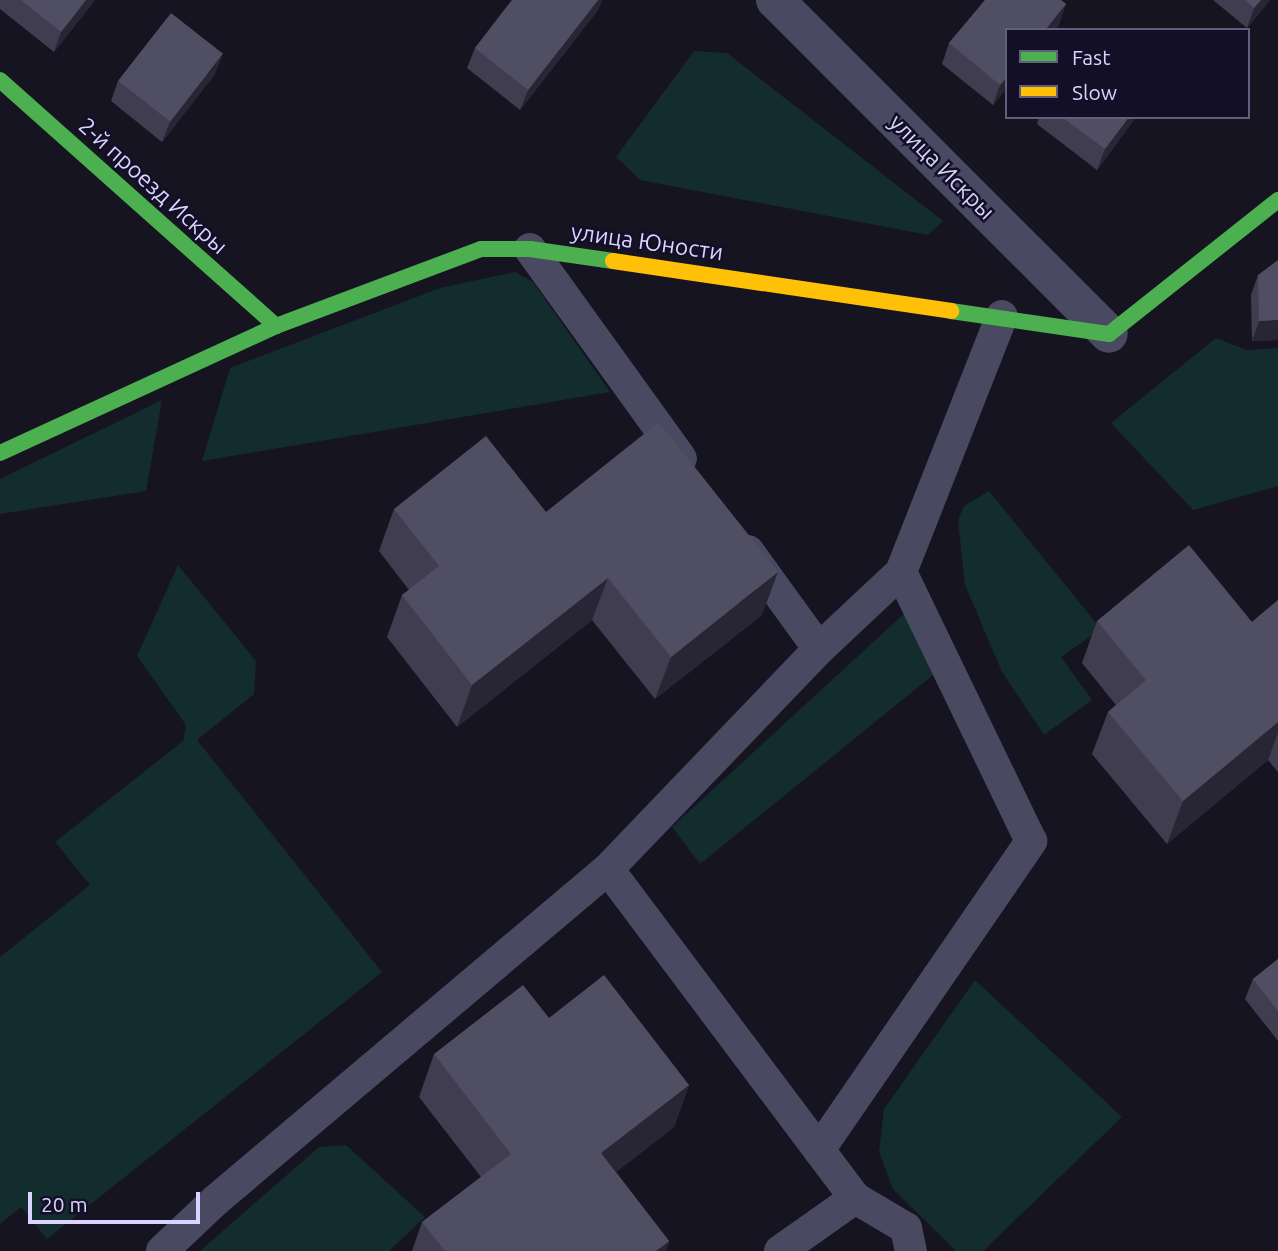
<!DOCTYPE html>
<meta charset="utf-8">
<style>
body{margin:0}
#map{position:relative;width:1278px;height:1251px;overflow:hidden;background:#161421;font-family:Ubuntu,sans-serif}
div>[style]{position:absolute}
.green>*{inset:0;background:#132c2d}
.lane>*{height:32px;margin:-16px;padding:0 16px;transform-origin:16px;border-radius:16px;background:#4a4962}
.street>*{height:38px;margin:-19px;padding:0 19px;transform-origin:19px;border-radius:19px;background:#4a4962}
.fast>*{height:16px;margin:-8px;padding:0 8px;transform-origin:8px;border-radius:8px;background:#4caf50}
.slow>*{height:16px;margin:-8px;padding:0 8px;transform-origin:8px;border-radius:8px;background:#ffc107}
.wall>*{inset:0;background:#403d50}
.shaded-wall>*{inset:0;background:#282635}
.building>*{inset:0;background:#504e63;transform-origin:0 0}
span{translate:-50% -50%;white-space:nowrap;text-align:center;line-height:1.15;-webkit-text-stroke:5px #130f26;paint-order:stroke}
.street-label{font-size:23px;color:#d9d4ff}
.legend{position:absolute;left:1005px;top:28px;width:245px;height:91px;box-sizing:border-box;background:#130f26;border:2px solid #625e7d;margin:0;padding:9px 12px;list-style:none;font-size:21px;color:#d9d4ff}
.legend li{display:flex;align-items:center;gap:14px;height:35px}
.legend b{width:35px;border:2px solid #625e7d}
.scale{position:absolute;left:28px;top:1192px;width:172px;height:32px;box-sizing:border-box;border:4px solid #d9d4ff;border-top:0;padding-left:9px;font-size:21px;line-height:24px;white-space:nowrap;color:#d9d4ff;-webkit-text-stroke:5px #130f26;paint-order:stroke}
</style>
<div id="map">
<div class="green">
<i style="clip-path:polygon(694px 51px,727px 53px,943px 221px,928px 235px,640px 180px,616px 157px)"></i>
<i style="clip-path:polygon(515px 272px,533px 282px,610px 392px,202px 461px,230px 368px,440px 288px)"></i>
<i style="clip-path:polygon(1216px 338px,1247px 350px,1278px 348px,1278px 486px,1193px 510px,1111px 423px)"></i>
<i style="clip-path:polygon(162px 400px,146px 491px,0 514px,0 479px)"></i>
<i style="clip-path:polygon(989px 491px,1101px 629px,1061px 657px,1092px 700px,1044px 735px,1002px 672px,965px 585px,958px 520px,964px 506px)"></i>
<i style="clip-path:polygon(178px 565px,256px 661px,254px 694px,197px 740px,382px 972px,47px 1239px,21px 1207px,0 1224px,0 957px,90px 885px,55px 842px,183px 741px,186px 725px,137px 656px)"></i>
<i style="clip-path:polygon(907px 611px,938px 671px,700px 864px,672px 827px)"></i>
<i style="clip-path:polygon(975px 980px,1122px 1117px,983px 1251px,956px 1251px,893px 1189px,879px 1152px,884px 1109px)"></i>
<i style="clip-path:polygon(346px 1145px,425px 1217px,389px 1251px,200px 1251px,319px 1147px)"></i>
</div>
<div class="lane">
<i style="left:530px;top:249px;width:258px;rotate:54.2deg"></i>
<i style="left:748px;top:551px;width:121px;rotate:54.1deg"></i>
<i style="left:608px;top:869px;width:411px;rotate:53.1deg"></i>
<i style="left:855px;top:1198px;width:59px;rotate:30.5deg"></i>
<i style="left:906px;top:1228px;width:24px;rotate:78deg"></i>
<i style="left:819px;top:1150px;width:375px;rotate:-55.5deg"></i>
<i style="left:1031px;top:841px;width:299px;rotate:-115.8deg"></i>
<i style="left:162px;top:1251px;width:74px;rotate:-43.4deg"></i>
<i style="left:216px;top:1200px;width:513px;rotate:-40.18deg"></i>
<i style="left:608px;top:869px;width:305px;rotate:-46.2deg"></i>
<i style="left:819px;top:649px;width:112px;rotate:-43.2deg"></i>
<i style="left:901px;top:572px;width:275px;rotate:-68.5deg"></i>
<i style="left:780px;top:1251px;width:92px;rotate:-35.2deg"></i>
</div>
<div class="street">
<i style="left:775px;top:0;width:472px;rotate:45deg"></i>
</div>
<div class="fast">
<i style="left:0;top:80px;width:370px;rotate:41.7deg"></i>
<i style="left:951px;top:311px;width:160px;rotate:8.3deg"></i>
<i style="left:1109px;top:334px;width:216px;rotate:-38.4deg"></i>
<i style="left:0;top:453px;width:304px;rotate:-24.7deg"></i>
<i style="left:276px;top:326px;width:219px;rotate:-20.6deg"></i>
<i style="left:481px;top:249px;width:49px"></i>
<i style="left:530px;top:249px;width:84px;rotate:8.2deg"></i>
</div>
<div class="slow">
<i style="left:613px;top:261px;width:342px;rotate:8.4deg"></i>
</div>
<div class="wall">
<i style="clip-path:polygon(0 0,95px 0,54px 52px,0 9px)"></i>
<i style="clip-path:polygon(512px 0,602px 0,598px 10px,520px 110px,467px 68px,475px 48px)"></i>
<i style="clip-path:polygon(985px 0,1061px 0,1066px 4px,1059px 24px,1055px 30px,1007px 30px,1007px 88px,993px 105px,942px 64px,949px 43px)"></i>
<i style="clip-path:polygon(1213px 0,1270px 0,1247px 28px)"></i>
<i style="clip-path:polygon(215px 74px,162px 142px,111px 101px,118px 81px)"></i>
<i style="clip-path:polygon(1039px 117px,1136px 117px,1097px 170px,1037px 124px)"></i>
<i style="clip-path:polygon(1258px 275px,1278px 340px,1252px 341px,1251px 295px)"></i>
<i style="clip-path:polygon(394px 509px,546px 512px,762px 615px,655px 699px,592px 620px,457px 727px,387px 637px,402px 595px,409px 590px,379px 551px)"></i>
<i style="clip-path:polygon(1278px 600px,1278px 772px,1268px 760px,1167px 844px,1092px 754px,1108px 712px,1116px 705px,1082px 663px,1097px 621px,1252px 622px)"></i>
<i style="clip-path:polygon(1278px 959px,1278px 1041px,1245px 999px,1253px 979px)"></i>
<i style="clip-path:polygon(549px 1018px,689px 1085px,674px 1127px,616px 1172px,669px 1241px,666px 1251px,412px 1251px,422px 1222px,481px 1177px,419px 1097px,434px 1054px)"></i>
</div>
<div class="shaded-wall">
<i style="clip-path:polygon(86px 0,95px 0,54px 52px,61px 32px)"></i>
<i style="clip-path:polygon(598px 0,602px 0,598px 10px,520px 110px,528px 90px)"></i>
<i style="clip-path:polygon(1261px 0,1270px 0,1247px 28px,1254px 8px)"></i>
<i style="clip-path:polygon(1066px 4px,1059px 24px,1055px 30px,1045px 30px)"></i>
<i style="clip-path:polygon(223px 54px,215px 74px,162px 142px,170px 122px)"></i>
<i style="clip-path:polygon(1007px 77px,1007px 88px,993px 105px,1000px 85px)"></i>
<i style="clip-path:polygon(1129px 117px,1136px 117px,1097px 170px,1105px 149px)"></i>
<i style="clip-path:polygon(1278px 320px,1278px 340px,1252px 341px,1259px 321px)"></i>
<i style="clip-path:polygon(778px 572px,762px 615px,655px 699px,671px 657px)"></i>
<i style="clip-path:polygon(608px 578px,592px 620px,457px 727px,472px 685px)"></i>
<i style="clip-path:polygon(1278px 722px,1278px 733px,1268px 760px,1167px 844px,1183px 801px)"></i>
<i style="clip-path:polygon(689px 1085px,674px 1127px,586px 1195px,601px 1153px)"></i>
<i style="clip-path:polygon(669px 1241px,666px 1251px,656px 1251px)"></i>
</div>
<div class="building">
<i style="clip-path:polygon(21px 0,86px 0,61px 32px)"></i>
<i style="clip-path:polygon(512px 0,598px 0,528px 90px,475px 48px)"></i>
<i style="clip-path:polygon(985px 0,1061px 0,1066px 4px,1045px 30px,1007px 30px,1007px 77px,1000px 85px,949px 43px)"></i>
<i style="clip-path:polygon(1245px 0,1261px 0,1254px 8px)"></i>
<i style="left:171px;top:13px;width:66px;height:86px;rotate:38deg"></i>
<i style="clip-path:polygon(1062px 117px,1129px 117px,1105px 149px)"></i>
<i style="clip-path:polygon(1278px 260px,1278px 320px,1259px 321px,1258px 275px)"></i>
<i style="clip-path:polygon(659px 422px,778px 572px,671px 657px,608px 578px,472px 685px,402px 595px,439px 566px,394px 509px,486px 436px,546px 512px)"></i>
<i style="clip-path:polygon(1189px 545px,1252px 622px,1278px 600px,1278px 722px,1183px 801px,1108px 712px,1146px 680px,1097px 621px)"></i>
<i style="clip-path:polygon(1278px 959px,1278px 1011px,1253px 979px)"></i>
<i style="clip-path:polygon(604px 975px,689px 1085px,601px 1153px,669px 1241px,656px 1251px,445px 1251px,422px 1222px,511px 1154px,434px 1054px,523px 985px,549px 1018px)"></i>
</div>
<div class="street-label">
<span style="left:942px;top:167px;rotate:45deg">улица Искры</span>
<span style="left:153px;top:186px;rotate:42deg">2-й проезд Искры</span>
<span style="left:647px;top:242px;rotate:8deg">улица Юности</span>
</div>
<ul class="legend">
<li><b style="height:9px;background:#4caf50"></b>Fast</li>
<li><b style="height:9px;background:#ffc107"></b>Slow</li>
</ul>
<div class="scale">20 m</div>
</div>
